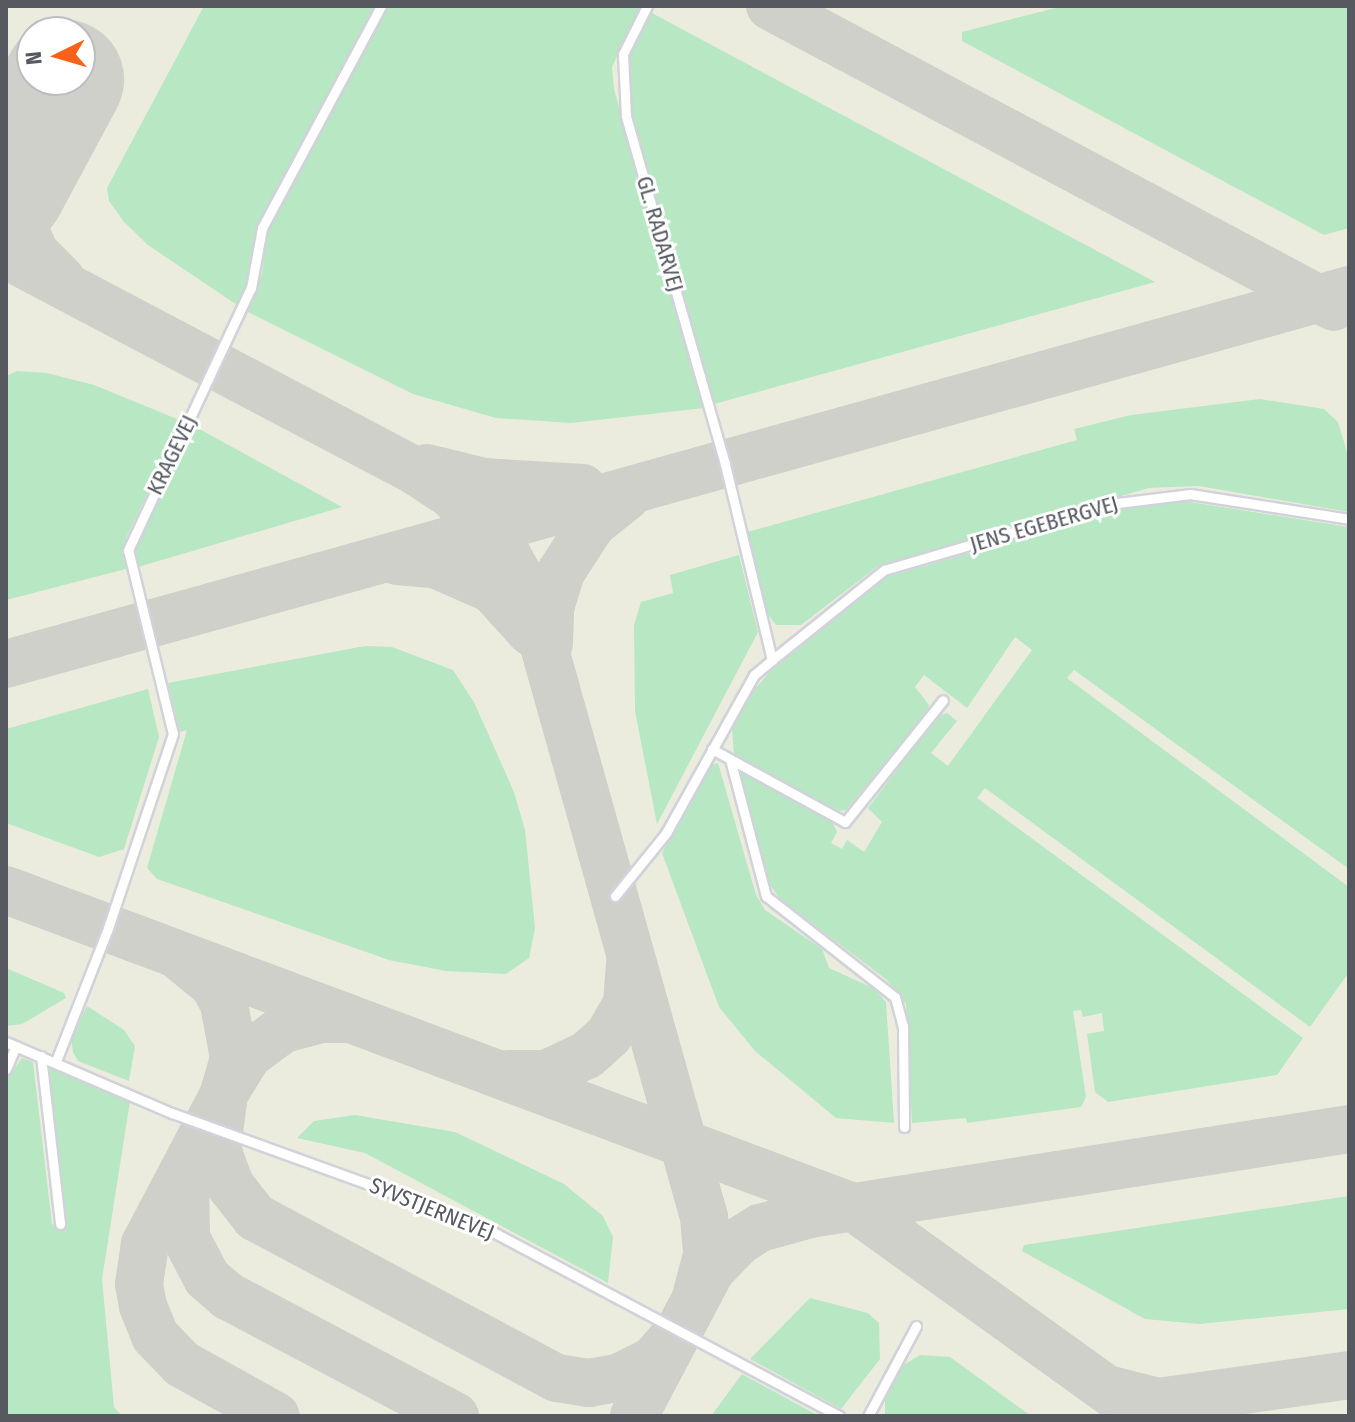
<!DOCTYPE html>
<style>
body{margin:0}
#map{position:relative;width:1355px;height:1422px;overflow:hidden;background:#ececde;font-family:"Fira Sans Condensed",sans-serif}
div>[style]{position:absolute}
.green>*{inset:0;background:#b7e7c3}
.taxiway>*{height:48px;margin:-24px;padding:0 24px;transform-origin:24px;border-radius:24px;background:#d0d0ca}
.runway>*{height:120px;margin:-60px;padding:0 60px;transform-origin:60px;border-radius:60px;background:#d0d0ca}
.roads{filter:drop-shadow(2px 0 #d1d2da) drop-shadow(-2px 0 #d1d2da) drop-shadow(0 2px #d1d2da) drop-shadow(0 -2px #d1d2da)}
.lane>*{height:9px;margin:-4.5px;padding:0 4.5px;transform-origin:4.5px;border-radius:4.5px;background:#fff}
span{translate:-50% -50%;white-space:nowrap;text-align:center;line-height:1.15;-webkit-text-stroke:6px #fff;paint-order:stroke}
.street-label{font-size:22px;color:#575961}
.frame{position:absolute;inset:0;border:8px solid #575961;pointer-events:none}
.north{position:absolute;left:16px;top:16px;width:80px;height:80px;box-sizing:border-box;background:#fff;border:2px solid #bcbdc0;border-radius:50%;rotate:265deg;font-size:22px;font-weight:700;line-height:32px;text-align:center;color:#575961}
.north::after{content:'';display:block;margin:auto;width:28px;height:36px;background:#f86218;clip-path:polygon(50% 0,100% 100%,50% 72%,0 100%)}
</style>
<div id="map">
<div class="green">
<i style="clip-path:polygon(204px 6px,375px 6px,259px 222px,249px 277px,237px 305px,148px 245px,124px 222px,109px 201px,107px 188px)"></i>
<i style="clip-path:polygon(388px 6px,640px 6px,612px 67px,614px 89px,704px 408px,571px 423px,496px 418px,413px 394px,246px 311px,262px 274px,267px 228px)"></i>
<i style="clip-path:polygon(1063px 6px,1349px 6px,1349px 228px,1324px 235px,962px 41px,962px 32px)"></i>
<i style="clip-path:polygon(650px 12px,1155px 282px,714px 404px,629px 108px,626px 62px)"></i>
<i style="clip-path:polygon(17px 371px,47px 373px,94px 385px,182px 421px,126px 538px,126px 569px,6px 600px,6px 376px)"></i>
<i style="clip-path:polygon(1260px 399px,1324px 409px,1338px 422px,1349px 459px,1349px 512px,1199px 486px,1149px 488px,878px 566px,801px 625px,776px 625px,766px 612px,744px 533px,1077px 440px,1074px 429px,1131px 415px)"></i>
<i style="clip-path:polygon(192px 425px,342px 507px,138px 567px,135px 544px)"></i>
<i style="clip-path:polygon(1171px 499px,1349px 527px,1349px 869px,1074px 670px,1067px 678px,1349px 887px,1349px 972px,1310px 1027px,985px 788px,977px 798px,1303px 1038px,1277px 1075px,1108px 1102px,1095px 1092px,1087px 1034px,1104px 1031px,1102px 1013px,1083px 1017px,1081px 1010px,1073px 1011px,1086px 1097px,1081px 1107px,967px 1123px,966px 1118px,912px 1123px,906px 1004px,887px 980px,781px 900px,770px 885px,737px 767px,832px 821px,837px 832px,831px 843px,842px 849px,847px 840px,864px 852px,882px 822px,868px 808px,938px 716px,947px 713px,957px 721px,931px 753px,948px 766px,1032px 650px,1015px 637px,967px 708px,924px 675px,915px 687px,929px 705px,926px 713px,846px 810px,836px 811px,734px 755px,732px 728px,750px 694px,771px 671px,887px 577px,1128px 506px)"></i>
<i style="clip-path:polygon(739px 555px,758px 632px,657px 824px,635px 711px,634px 625px,641px 602px,673px 593px,670px 575px)"></i>
<i style="clip-path:polygon(365px 646px,392px 647px,453px 670px,474px 702px,514px 792px,525px 830px,535px 928px,529px 958px,506px 974px,446px 971px,389px 960px,157px 879px,147px 868px,187px 730px,180px 732px,168px 683px)"></i>
<i style="clip-path:polygon(148px 689px,159px 737px,124px 849px,99px 857px,6px 823px,6px 729px)"></i>
<i style="clip-path:polygon(718px 763px,756px 895px,765px 910px,822px 949px,829px 968px,873px 988px,886px 1002px,894px 1123px,836px 1118px,755px 1051px,719px 1007px,662px 853px,710px 765px)"></i>
<i style="clip-path:polygon(6px 968px,64px 993px,66px 998px,22px 1024px,6px 1026px)"></i>
<i style="clip-path:polygon(87px 1006px,124px 1030px,135px 1046px,129px 1081px,78px 1061px,73px 1052px,71px 1038px)"></i>
<i style="clip-path:polygon(22px 1058px,33px 1062px,52px 1224px,65px 1230px,49px 1065px,130px 1101px,102px 1279px,114px 1407px,122px 1416px,6px 1416px,6px 1080px)"></i>
<i style="clip-path:polygon(355px 1115px,455px 1132px,564px 1184px,603px 1216px,613px 1237px,608px 1283px,365px 1153px,297px 1138px,314px 1121px)"></i>
<i style="clip-path:polygon(1349px 1196px,1349px 1309px,1199px 1324px,1145px 1319px,1022px 1251px,1024px 1245px)"></i>
<i style="clip-path:polygon(810px 1298px,868px 1313px,879px 1323px,880px 1359px,841px 1409px,750px 1359px)"></i>
<i style="clip-path:polygon(920px 1355px,950px 1357px,1031px 1416px,885px 1416px,885px 1392px,905px 1364px)"></i>
<i style="clip-path:polygon(742px 1374px,819px 1416px,711px 1416px)"></i>
</div>
<div class="taxiway">
<i style="left:770px;top:6px;width:639px;rotate:28.09deg"></i>
<i style="left:34px;top:135px;width:43px;rotate:107.6deg"></i>
<i style="left:21px;top:176px;width:54px;rotate:85.8deg"></i>
<i style="left:25px;top:230px;width:25px;rotate:67deg"></i>
<i style="left:35px;top:253px;width:38px;rotate:45deg"></i>
<i style="left:6px;top:255px;width:465px;rotate:27.8deg"></i>
<i style="left:417px;top:472px;width:42px;rotate:33.3deg"></i>
<i style="left:452px;top:495px;width:84px;rotate:47.9deg"></i>
<i style="left:508px;top:557px;width:38px;rotate:60deg"></i>
<i style="left:527px;top:590px;width:44px;rotate:72.8deg"></i>
<i style="left:540px;top:632px;width:608px;rotate:74.34deg"></i>
<i style="left:704px;top:1217px;width:38px;rotate:85deg"></i>
<i style="left:707px;top:1255px;width:43px;rotate:104.7deg"></i>
<i style="left:427px;top:468px;width:59px;rotate:13.8deg"></i>
<i style="left:484px;top:482px;width:99px;rotate:3.5deg"></i>
<i style="left:397px;top:561px;width:38px;rotate:5deg"></i>
<i style="left:435px;top:564px;width:62px;rotate:23.7deg"></i>
<i style="left:492px;top:589px;width:58px;rotate:47.8deg"></i>
<i style="left:549px;top:643px;width:35px;rotate:-88deg"></i>
<i style="left:550px;top:608px;width:38px;rotate:-73deg"></i>
<i style="left:561px;top:572px;width:57px;rotate:-57.1deg"></i>
<i style="left:592px;top:524px;width:43px;rotate:-38.5deg"></i>
<i style="left:6px;top:664px;width:1394px;rotate:-15.56deg"></i>
<i style="left:6px;top:890px;width:904px;rotate:20.52deg"></i>
<i style="left:853px;top:1207px;width:358px;rotate:35.7deg"></i>
<i style="left:181px;top:958px;width:43px;rotate:39.3deg"></i>
<i style="left:214px;top:985px;width:21px;rotate:62deg"></i>
<i style="left:224px;top:1004px;width:55px;rotate:79.5deg"></i>
<i style="left:234px;top:1058px;width:37px;rotate:106deg"></i>
<i style="left:224px;top:1094px;width:170px;rotate:117.8deg"></i>
<i style="left:145px;top:1244px;width:40px;rotate:98.5deg"></i>
<i style="left:139px;top:1284px;width:22px;rotate:80deg"></i>
<i style="left:143px;top:1306px;width:32px;rotate:68deg"></i>
<i style="left:155px;top:1336px;width:39px;rotate:46deg"></i>
<i style="left:182px;top:1364px;width:107px;rotate:29deg"></i>
<i style="left:347px;top:1019px;width:26px;rotate:180deg"></i>
<i style="left:321px;top:1019px;width:39px;rotate:165deg"></i>
<i style="left:283px;top:1029px;width:44px;rotate:143.4deg"></i>
<i style="left:248px;top:1055px;width:46px;rotate:121.6deg"></i>
<i style="left:224px;top:1094px;width:55px;rotate:97.3deg"></i>
<i style="left:217px;top:1149px;width:38px;rotate:70deg"></i>
<i style="left:230px;top:1185px;width:41px;rotate:52deg"></i>
<i style="left:255px;top:1217px;width:342px;rotate:28.1deg"></i>
<i style="left:557px;top:1378px;width:32px;rotate:9deg"></i>
<i style="left:589px;top:1383px;width:29px;rotate:-10deg"></i>
<i style="left:618px;top:1378px;width:40px;rotate:-26.6deg"></i>
<i style="left:654px;top:1360px;width:23px;rotate:-50deg"></i>
<i style="left:508px;top:1074px;width:38px"></i>
<i style="left:546px;top:1074px;width:45px;rotate:-24.9deg"></i>
<i style="left:587px;top:1055px;width:30px;rotate:-42deg"></i>
<i style="left:609px;top:1035px;width:36px;rotate:-60deg"></i>
<i style="left:627px;top:1004px;width:41px;rotate:-85.8deg"></i>
<i style="left:185px;top:1173px;width:65px;rotate:89.1deg"></i>
<i style="left:186px;top:1238px;width:45px;rotate:62.3deg"></i>
<i style="left:207px;top:1278px;width:28px;rotate:41deg"></i>
<i style="left:228px;top:1296px;width:257px;rotate:27.9deg"></i>
<i style="left:1111px;top:1390px;width:49px;rotate:14.3deg"></i>
<i style="left:1158px;top:1402px;width:193px;rotate:-8deg"></i>
<i style="left:634px;top:1416px;width:165px;rotate:-62.2deg"></i>
<i style="left:711px;top:1270px;width:40px;rotate:-46deg"></i>
<i style="left:739px;top:1241px;width:25px;rotate:-32deg"></i>
<i style="left:760px;top:1228px;width:52px;rotate:-15.6deg"></i>
<i style="left:810px;top:1214px;width:546px;rotate:-8.96deg"></i>
</div>
<div class="runway">
<i style="left:6px;top:188px;width:123px;rotate:-61.8deg"></i>
</div>
<div class="roads">
<div class="lane">
<i style="left:772px;top:660px;width:144px;rotate:-38.8deg"></i>
<i style="left:884px;top:570px;width:234px;rotate:-16.3deg"></i>
<i style="left:1109px;top:504px;width:82px;rotate:-7deg"></i>
<i style="left:1190px;top:494px;width:161px;rotate:8.9deg"></i>
<i style="left:712px;top:749px;width:21px;rotate:29deg"></i>
<i style="left:730px;top:759px;width:142px;rotate:75.3deg"></i>
<i style="left:766px;top:896px;width:164px;rotate:38.1deg"></i>
<i style="left:895px;top:997px;width:30px;rotate:75deg"></i>
<i style="left:903px;top:1026px;width:101px;rotate:89.4deg"></i>
<i style="left:730px;top:759px;width:131px;rotate:28.7deg"></i>
<i style="left:845px;top:822px;width:156px;rotate:-51.2deg"></i>
<i style="left:615px;top:896px;width:81px;rotate:-51deg"></i>
<i style="left:666px;top:833px;width:181px;rotate:-60.9deg"></i>
<i style="left:754px;top:675px;width:23px;rotate:-40deg"></i>
<i style="left:772px;top:660px;width:202px;rotate:-103.5deg"></i>
<i style="left:725px;top:464px;width:362px;rotate:-105.9deg"></i>
<i style="left:626px;top:116px;width:62px;rotate:-92.8deg"></i>
<i style="left:623px;top:54px;width:54px;rotate:-63.4deg"></i>
<i style="left:6px;top:1042px;width:181px;rotate:23.2deg"></i>
<i style="left:172px;top:1113px;width:326px;rotate:19.9deg"></i>
<i style="left:478px;top:1224px;width:409px;rotate:28deg"></i>
<i style="left:41px;top:1056px;width:169px;rotate:83.5deg"></i>
<i style="left:56px;top:1061px;width:143px;rotate:-68.6deg"></i>
<i style="left:108px;top:928px;width:205px;rotate:-71.5deg"></i>
<i style="left:173px;top:734px;width:189px;rotate:-103.7deg"></i>
<i style="left:128px;top:550px;width:289px;rotate:-64.9deg"></i>
<i style="left:251px;top:288px;width:61px;rotate:-79.6deg"></i>
<i style="left:262px;top:228px;width:252px;rotate:-61.8deg"></i>
<i style="left:6px;top:1069px;width:25px;rotate:-67deg"></i>
<i style="left:868px;top:1416px;width:102px;rotate:-61.9deg"></i>
</div>
</div>
<div class="street-label">
<span style="left:660px;top:234px;rotate:74deg">GL. RADARVEJ</span>
<span style="left:172px;top:455px;rotate:-64deg">KRAGEVEJ</span>
<span style="left:1044px;top:524px;rotate:-16deg">JENS EGEBERGVEJ</span>
<span style="left:432px;top:1209px;rotate:22deg">SYVSTJERNEVEJ</span>
</div>
<div class="frame"></div>
<div class="north">N</div>
</div>
